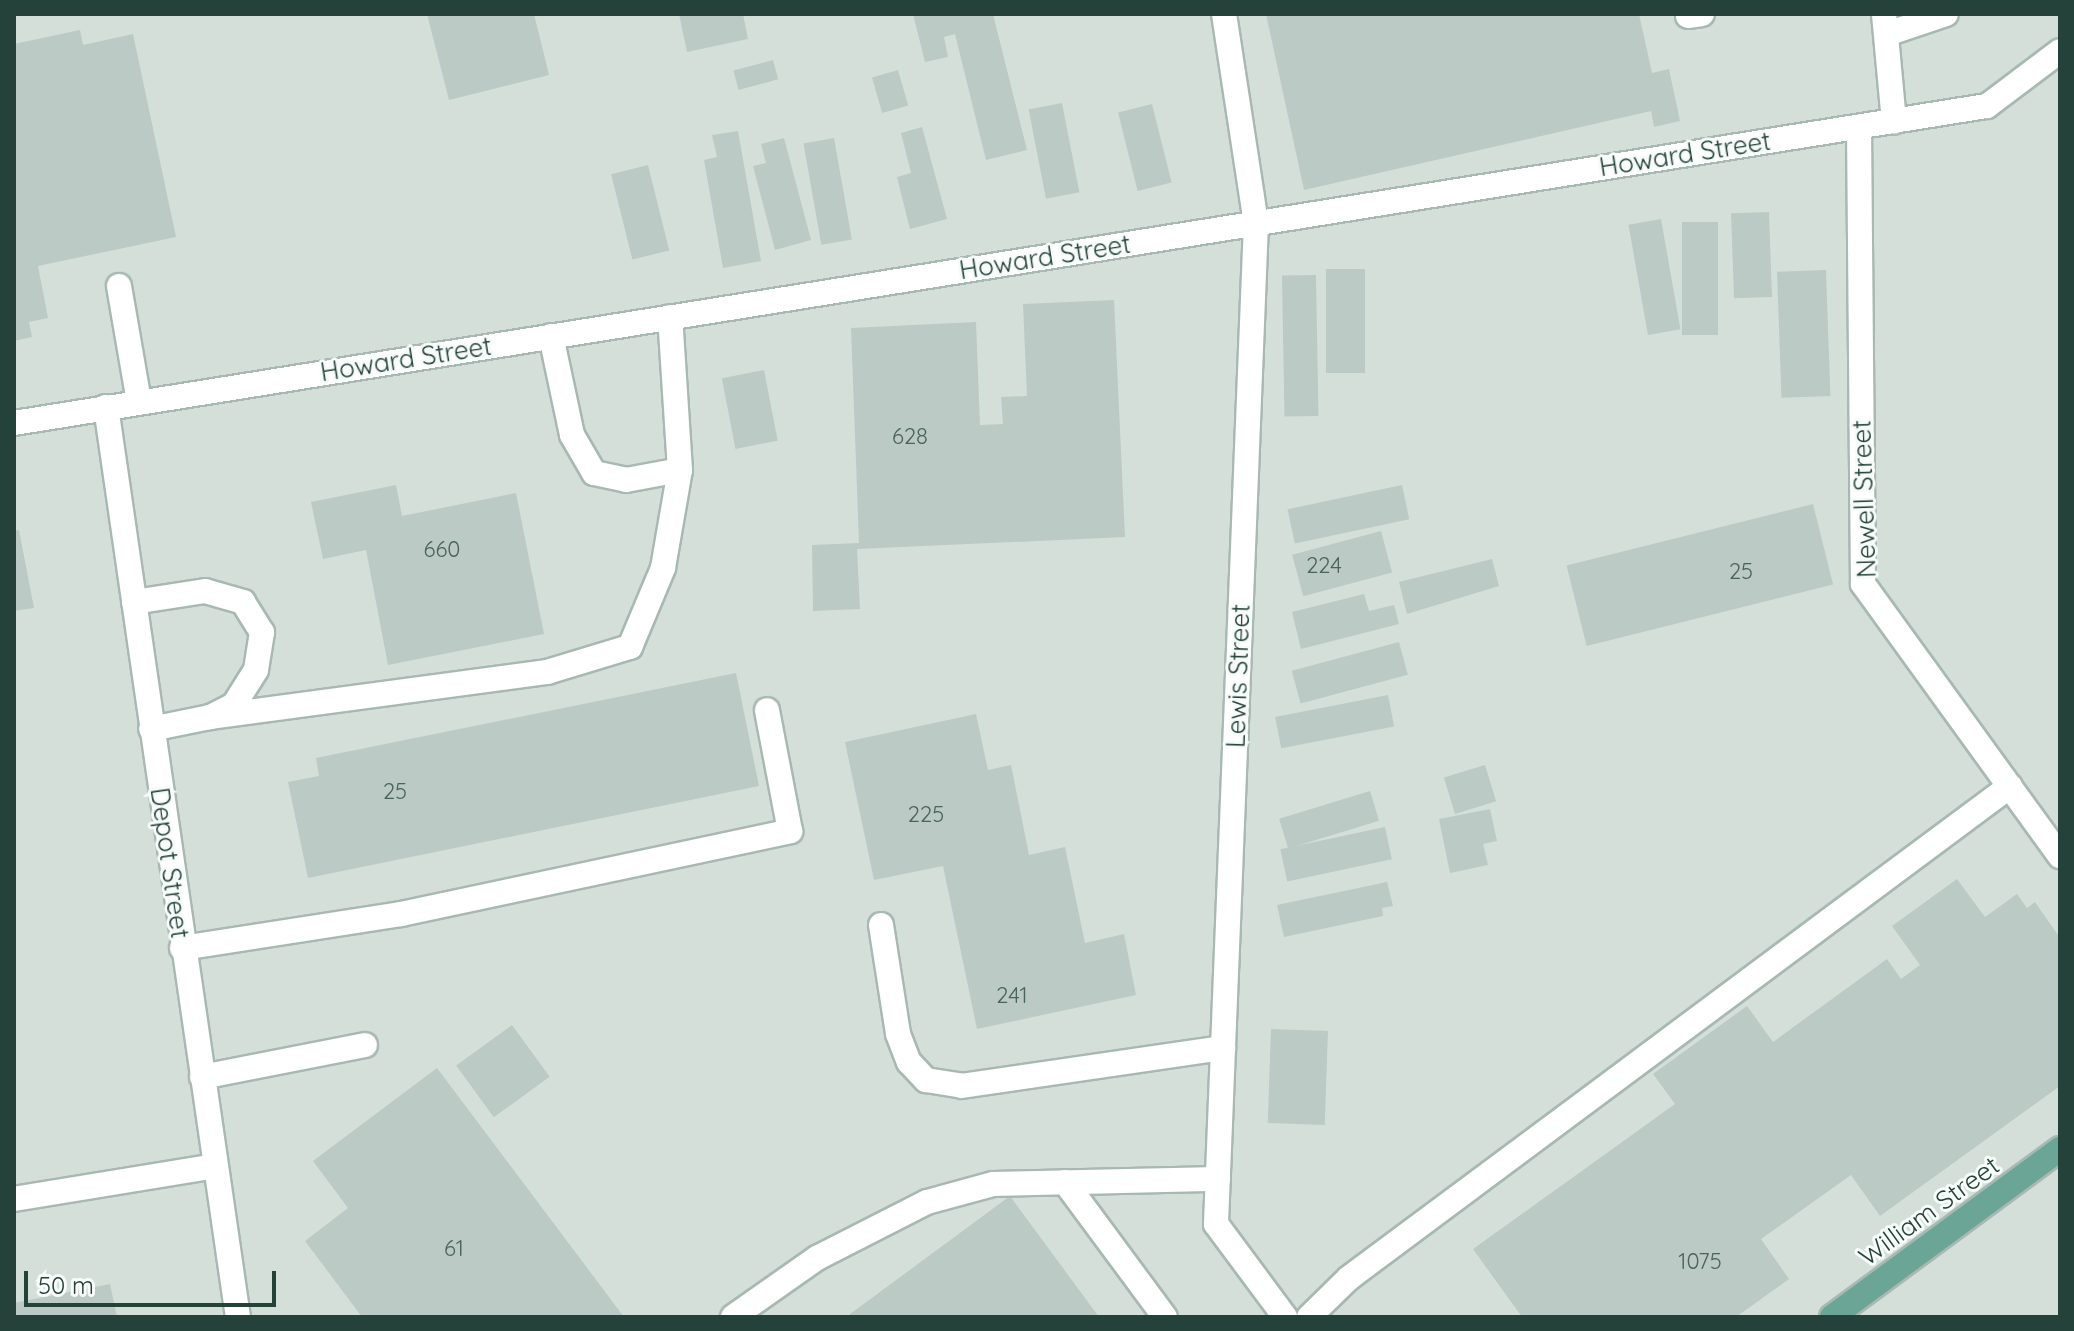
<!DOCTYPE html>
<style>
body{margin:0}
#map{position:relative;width:2074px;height:1331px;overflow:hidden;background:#e6efeb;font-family:Quicksand,sans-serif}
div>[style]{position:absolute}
.built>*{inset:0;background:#d4dfda;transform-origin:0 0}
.building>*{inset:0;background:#bbcac4;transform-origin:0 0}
.roads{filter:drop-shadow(2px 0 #a8b8b2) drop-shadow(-2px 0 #a8b8b2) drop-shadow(0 2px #a8b8b2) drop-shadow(0 -2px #a8b8b2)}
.minor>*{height:24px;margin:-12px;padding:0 12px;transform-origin:12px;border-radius:12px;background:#fff}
.major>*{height:24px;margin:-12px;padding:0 12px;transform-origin:12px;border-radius:12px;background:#6aa596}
span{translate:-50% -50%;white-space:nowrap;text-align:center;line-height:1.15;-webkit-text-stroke:6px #f7fbf9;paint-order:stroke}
.number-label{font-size:22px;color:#4a645c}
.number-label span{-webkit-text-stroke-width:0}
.street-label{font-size:26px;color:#24423a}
.frame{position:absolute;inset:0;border:16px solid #24423a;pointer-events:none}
.scale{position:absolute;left:24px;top:1271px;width:252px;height:36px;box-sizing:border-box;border:4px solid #24423a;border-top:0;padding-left:10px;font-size:24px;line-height:28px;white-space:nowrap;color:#24423a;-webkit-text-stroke:6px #f7fbf9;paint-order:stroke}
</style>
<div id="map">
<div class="built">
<i style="left:14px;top:14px;width:2046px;height:1303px"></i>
</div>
<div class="building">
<i style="clip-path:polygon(427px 14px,534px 14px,549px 75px,449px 100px)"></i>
<i style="clip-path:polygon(679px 14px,743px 14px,748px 39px,687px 52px)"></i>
<i style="clip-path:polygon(913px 14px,993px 14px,1027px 150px,986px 160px,955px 34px,944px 37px,948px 57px,925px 62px)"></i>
<i style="clip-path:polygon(1266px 14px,1639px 14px,1652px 73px,1669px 69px,1680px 121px,1654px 127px,1651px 111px,1304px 190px)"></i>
<i style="clip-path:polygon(80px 30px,83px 45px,133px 34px,176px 237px,38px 266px,48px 318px,29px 322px,32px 337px,14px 341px,14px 44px)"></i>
<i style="left:773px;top:60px;width:20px;height:41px;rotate:75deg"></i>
<i style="left:898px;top:70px;width:37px;height:27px;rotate:74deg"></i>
<i style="left:1062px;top:103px;width:91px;height:34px;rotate:79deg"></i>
<i style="left:1152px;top:104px;width:81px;height:35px;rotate:76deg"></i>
<i style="clip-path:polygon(922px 127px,947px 219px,910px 229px,897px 177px,911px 173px,901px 133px)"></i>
<i style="clip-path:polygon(738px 131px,761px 261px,723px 268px,704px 160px,717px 157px,712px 135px)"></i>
<i style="clip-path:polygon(784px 138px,811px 240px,775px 250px,753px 166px,766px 163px,761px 144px)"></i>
<i style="left:834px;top:138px;width:103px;height:31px;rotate:80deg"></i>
<i style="left:648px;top:165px;width:88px;height:38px;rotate:76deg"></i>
<i style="left:1769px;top:212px;width:85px;height:38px;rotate:88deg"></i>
<i style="left:1661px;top:219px;width:112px;height:33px;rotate:80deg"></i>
<i style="left:1682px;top:222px;width:36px;height:113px"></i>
<i style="left:1326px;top:269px;width:39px;height:104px"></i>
<i style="left:1826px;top:270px;width:126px;height:49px;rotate:88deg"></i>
<i style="left:1316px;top:275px;width:141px;height:34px;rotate:89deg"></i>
<i style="clip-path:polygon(1114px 300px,1125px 537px,857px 549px,860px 609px,813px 611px,812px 545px,859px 543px,851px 328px,976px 322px,980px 425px,1003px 424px,1001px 397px,1027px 396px,1023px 304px)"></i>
<i style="left:764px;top:370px;width:72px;height:43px;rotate:79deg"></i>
<i style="clip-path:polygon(396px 485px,402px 516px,516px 493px,544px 634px,388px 665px,366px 550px,323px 559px,311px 502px)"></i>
<i style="left:1402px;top:485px;width:35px;height:117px;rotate:78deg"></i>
<i style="left:1813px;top:504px;width:83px;height:254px;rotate:76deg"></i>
<i style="clip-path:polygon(19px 530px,34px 608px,14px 611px,14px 531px)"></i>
<i style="left:1381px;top:531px;width:43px;height:92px;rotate:75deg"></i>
<i style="clip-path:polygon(1492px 559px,1499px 586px,1407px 614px,1399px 582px)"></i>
<i style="clip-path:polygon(1364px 594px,1369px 611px,1394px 605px,1399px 624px,1301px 649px,1292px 612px)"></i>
<i style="left:1399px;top:642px;width:34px;height:111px;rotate:75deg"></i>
<i style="clip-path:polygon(736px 673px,759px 786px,308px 878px,288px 782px,319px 776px,316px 758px)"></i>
<i style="left:1388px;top:695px;width:32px;height:115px;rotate:79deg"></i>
<i style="clip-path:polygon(976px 714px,988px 770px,1011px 765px,1029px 855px,1065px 847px,1085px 943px,1124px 934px,1136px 995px,977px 1029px,943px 866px,874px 880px,845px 742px)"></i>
<i style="left:1485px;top:765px;width:38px;height:43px;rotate:73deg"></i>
<i style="left:1370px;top:791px;width:31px;height:95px;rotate:73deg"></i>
<i style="clip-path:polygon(1490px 809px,1497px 841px,1483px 844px,1488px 865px,1450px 873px,1439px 819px)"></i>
<i style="left:1385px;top:827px;width:33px;height:107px;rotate:78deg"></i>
<i style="clip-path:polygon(1957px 879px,1985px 917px,2017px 894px,2027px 908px,2035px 902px,2060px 938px,2060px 1086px,1880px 1216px,1851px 1175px,1761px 1239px,1789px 1279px,1736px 1317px,1522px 1317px,1473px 1249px,1675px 1104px,1653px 1074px,1747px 1006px,1773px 1042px,1887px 959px,1901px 979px,1920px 965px,1892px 926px)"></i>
<i style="clip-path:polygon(1387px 882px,1393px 906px,1382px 908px,1383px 916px,1284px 937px,1277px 905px)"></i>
<i style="left:512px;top:1025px;width:64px;height:69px;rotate:54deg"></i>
<i style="left:1271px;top:1029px;width:57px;height:94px;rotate:2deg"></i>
<i style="clip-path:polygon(437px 1068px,624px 1317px,362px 1317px,305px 1241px,348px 1208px,313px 1161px)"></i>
<i style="clip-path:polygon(1010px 1196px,1099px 1317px,846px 1317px)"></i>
<i style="clip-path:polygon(110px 1284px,117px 1317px,14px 1317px,14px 1303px)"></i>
</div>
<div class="roads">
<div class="minor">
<i style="left:1224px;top:14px;width:211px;rotate:81.3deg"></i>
<i style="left:1256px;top:223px;width:1002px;rotate:92.29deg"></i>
<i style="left:1216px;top:1224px;width:116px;rotate:53.4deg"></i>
<i style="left:1884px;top:14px;width:108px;rotate:84.7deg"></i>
<i style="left:1688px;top:16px;width:14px;rotate:-8deg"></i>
<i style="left:1887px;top:34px;width:62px;rotate:-18.7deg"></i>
<i style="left:1859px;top:127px;width:457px;rotate:89.5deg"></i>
<i style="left:1863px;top:584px;width:336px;rotate:54.1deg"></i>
<i style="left:119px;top:286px;width:118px;rotate:80.2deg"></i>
<i style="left:551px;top:336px;width:101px;rotate:78deg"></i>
<i style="left:572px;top:435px;width:44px;rotate:59.9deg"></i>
<i style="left:594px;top:473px;width:33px;rotate:12deg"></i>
<i style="left:626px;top:480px;width:55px;rotate:-10.5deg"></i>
<i style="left:106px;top:407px;width:920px;rotate:81.75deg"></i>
<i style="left:14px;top:423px;width:1998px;rotate:-9.13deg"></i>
<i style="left:1987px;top:106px;width:91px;rotate:-37deg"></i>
<i style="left:134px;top:602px;width:72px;rotate:-8.8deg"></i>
<i style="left:205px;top:591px;width:40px;rotate:16deg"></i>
<i style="left:243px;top:602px;width:36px;rotate:58deg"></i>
<i style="left:262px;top:632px;width:38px;rotate:99deg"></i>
<i style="left:256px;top:670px;width:41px;rotate:122.2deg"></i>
<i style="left:234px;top:705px;width:27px;rotate:153deg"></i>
<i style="left:210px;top:717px;width:60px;rotate:168.5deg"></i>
<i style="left:210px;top:717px;width:340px;rotate:-7.6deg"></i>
<i style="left:547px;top:672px;width:87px;rotate:-16.8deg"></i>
<i style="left:630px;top:647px;width:86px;rotate:-67.3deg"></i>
<i style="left:663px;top:568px;width:99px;rotate:-80.2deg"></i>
<i style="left:680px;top:470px;width:153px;rotate:-93.7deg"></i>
<i style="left:881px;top:925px;width:110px;rotate:81.1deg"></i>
<i style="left:898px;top:1034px;width:30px;rotate:69deg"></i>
<i style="left:909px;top:1062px;width:25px;rotate:47deg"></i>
<i style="left:926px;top:1080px;width:36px;rotate:9deg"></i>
<i style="left:962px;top:1086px;width:264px;rotate:-8.3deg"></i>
<i style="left:182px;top:948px;width:222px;rotate:-8.8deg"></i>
<i style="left:401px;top:914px;width:398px;rotate:-12deg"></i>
<i style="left:790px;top:831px;width:123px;rotate:-100.8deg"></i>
<i style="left:202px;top:1077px;width:166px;rotate:-11.1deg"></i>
<i style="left:1065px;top:1182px;width:168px;rotate:53.5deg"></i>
<i style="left:14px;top:1199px;width:204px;rotate:-9.3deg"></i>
<i style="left:733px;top:1317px;width:103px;rotate:-35.1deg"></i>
<i style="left:817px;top:1258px;width:123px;rotate:-27deg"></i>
<i style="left:927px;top:1202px;width:68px;rotate:-15.3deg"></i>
<i style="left:993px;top:1184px;width:225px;rotate:-1.3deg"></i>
<i style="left:1309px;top:1317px;width:56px;rotate:-44.3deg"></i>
<i style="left:1349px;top:1278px;width:824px;rotate:-36.66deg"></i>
</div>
<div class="major">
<i style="left:1832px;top:1317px;width:283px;rotate:-36.4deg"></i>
</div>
</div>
<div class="number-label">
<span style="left:910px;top:437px">628</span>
<span style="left:442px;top:550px">660</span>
<span style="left:1324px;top:566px">224</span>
<span style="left:1741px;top:572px">25</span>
<span style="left:395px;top:792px">25</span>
<span style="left:926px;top:815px">225</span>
<span style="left:1012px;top:996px">241</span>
<span style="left:454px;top:1249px">61</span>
<span style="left:1700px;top:1262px">1075</span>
</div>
<div class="street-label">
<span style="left:1685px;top:154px;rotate:-9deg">Howard Street</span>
<span style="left:1045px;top:257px;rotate:-9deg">Howard Street</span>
<span style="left:406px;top:359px;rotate:-9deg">Howard Street</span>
<span style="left:1864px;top:499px;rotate:-92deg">Newell Street</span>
<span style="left:1238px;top:676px;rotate:-88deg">Lewis Street</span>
<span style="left:170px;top:863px;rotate:82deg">Depot Street</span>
<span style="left:1929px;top:1211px;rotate:-36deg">William Street</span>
</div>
<div class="frame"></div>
<div class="scale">50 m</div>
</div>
